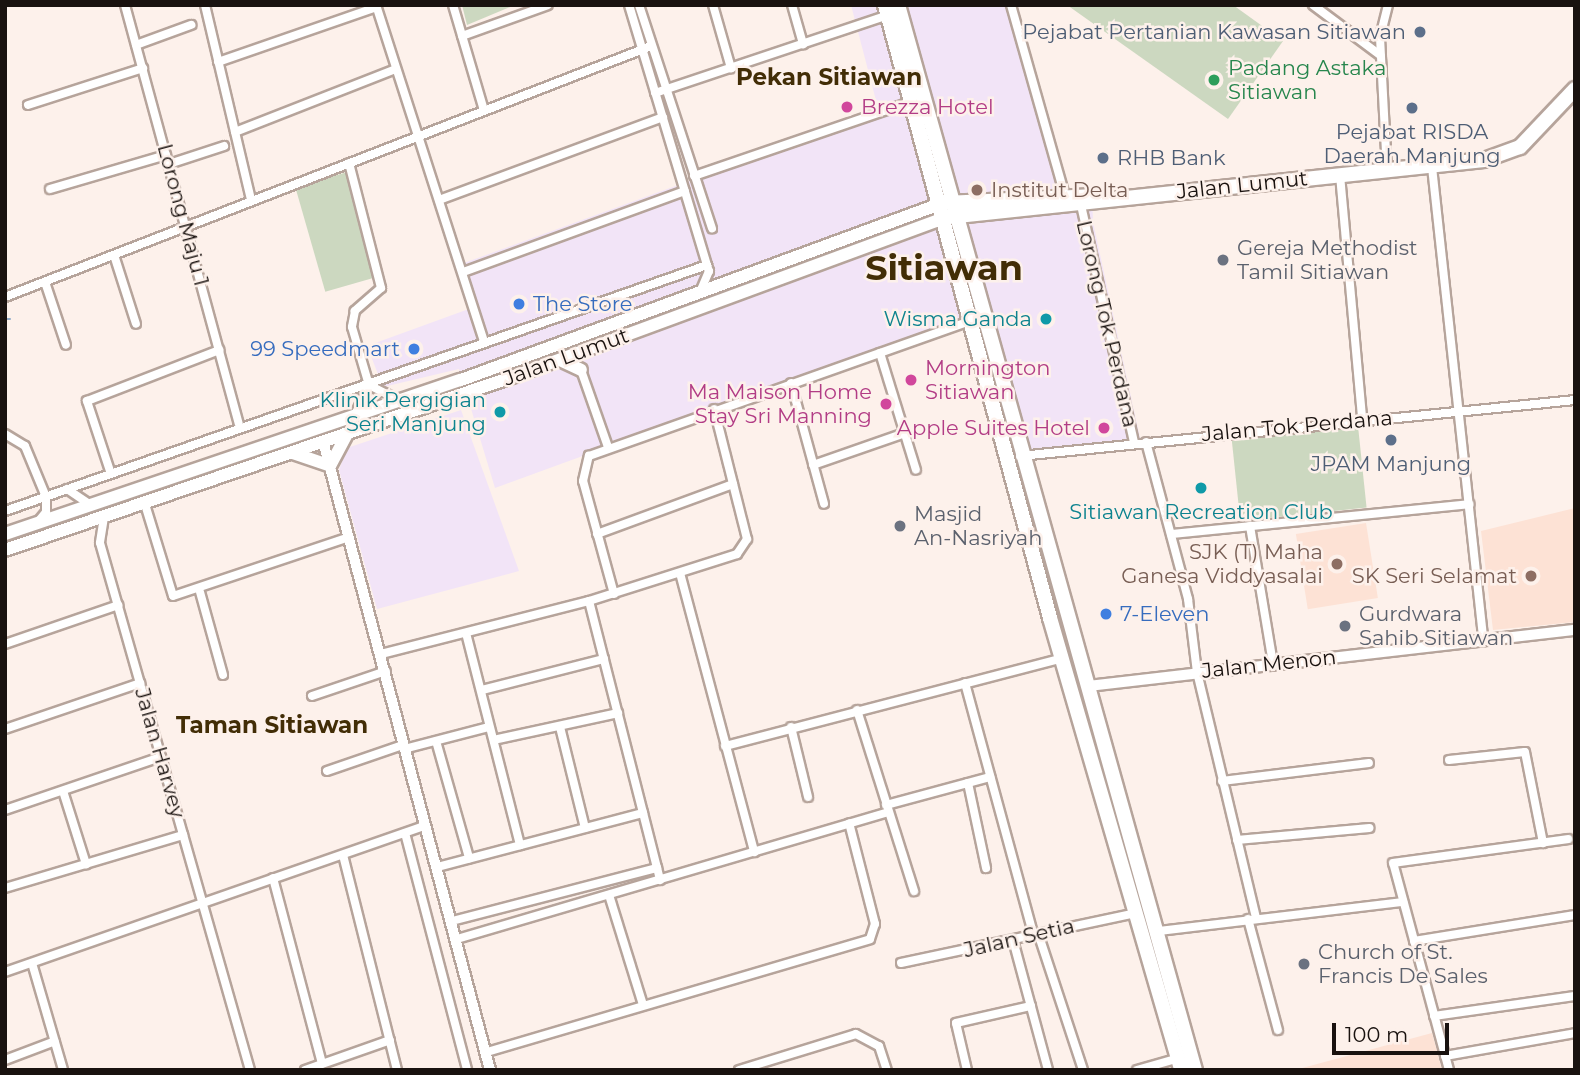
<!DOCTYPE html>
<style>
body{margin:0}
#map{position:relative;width:1580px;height:1075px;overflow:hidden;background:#fdf1eb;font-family:Montserrat,sans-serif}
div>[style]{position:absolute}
.commercial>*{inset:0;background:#f2e4f7}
.built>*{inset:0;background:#fde2d5;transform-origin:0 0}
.green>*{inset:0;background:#ccd8c0;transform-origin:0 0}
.stream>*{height:2.5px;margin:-1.25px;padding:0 1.25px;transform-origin:1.25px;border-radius:1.25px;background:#92abc8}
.roads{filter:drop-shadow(2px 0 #b6a49b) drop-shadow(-2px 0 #b6a49b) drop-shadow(0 2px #b6a49b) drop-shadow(0 -2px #b6a49b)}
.minor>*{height:8px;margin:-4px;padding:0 4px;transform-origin:4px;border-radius:4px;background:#fff}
.tertiary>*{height:10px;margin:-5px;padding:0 5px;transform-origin:5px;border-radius:5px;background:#fff}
.primary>*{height:12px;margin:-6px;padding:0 6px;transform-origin:6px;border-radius:6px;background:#fff}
.trunk>*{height:14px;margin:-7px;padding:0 7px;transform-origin:7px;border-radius:7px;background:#fff}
.dots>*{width:19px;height:19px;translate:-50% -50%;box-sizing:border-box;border:4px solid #fdf1eb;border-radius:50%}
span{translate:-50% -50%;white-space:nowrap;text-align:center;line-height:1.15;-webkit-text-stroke:5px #fdf1eb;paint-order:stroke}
.service-label{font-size:21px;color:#4e5e75}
.right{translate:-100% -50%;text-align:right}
.left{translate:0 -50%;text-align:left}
.leisure-label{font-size:21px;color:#27864d}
.hotel-label{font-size:21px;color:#b23c85}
.street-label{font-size:21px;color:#19120f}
.education-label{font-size:21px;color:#785e54}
.worship-label{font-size:21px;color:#5b616d}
.shop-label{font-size:21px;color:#366cbe}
.culture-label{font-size:21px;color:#0d838f}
.neighbourhood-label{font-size:23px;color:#422d06;font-weight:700}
.town-label{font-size:35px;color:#422d06;font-weight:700}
.frame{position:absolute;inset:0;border:7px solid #19120f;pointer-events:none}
.scale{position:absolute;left:1332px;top:1023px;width:117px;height:32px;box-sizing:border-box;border:4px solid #19120f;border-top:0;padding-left:9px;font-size:21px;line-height:24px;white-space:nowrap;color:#19120f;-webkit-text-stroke:5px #fdf1eb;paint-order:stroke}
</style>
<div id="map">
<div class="commercial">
<i style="clip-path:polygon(851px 5px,1005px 5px,1060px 191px,1092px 190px,1093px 222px,1140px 438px,1014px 454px,963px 317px,495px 488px,459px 369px,383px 387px,367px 346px,477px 306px,464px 263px,879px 112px)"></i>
<i style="clip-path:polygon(461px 410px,519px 571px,377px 609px,339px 470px,347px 448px)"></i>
</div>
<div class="built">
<i style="clip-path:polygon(1575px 508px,1575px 622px,1493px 630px,1481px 531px)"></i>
<i style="left:1366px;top:523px;width:76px;height:71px;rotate:81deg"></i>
<i style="clip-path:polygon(1432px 1033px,1442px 1070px,1295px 1070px,1306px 1067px)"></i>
</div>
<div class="green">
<i style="clip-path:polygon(462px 5px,515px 5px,467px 25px)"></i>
<i style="clip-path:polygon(1067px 5px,1233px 5px,1283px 41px,1228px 119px)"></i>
<i style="left:351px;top:171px;width:109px;height:58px;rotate:74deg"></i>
<i style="left:1358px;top:426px;width:82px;height:127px;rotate:84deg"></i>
</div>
<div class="stream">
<i style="left:5px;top:319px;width:5px"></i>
</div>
<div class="roads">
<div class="minor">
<i style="left:125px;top:5px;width:434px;rotate:74.8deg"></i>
<i style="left:205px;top:5px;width:200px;rotate:76.7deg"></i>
<i style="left:376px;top:5px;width:353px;rotate:72.2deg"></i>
<i style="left:453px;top:5px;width:109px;rotate:73.6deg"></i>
<i style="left:629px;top:5px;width:278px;rotate:73.3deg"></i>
<i style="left:709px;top:271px;width:21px;rotate:113deg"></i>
<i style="left:639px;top:5px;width:235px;rotate:71.9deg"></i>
<i style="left:713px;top:5px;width:66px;rotate:74.1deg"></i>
<i style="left:792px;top:5px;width:41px;rotate:74.2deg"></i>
<i style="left:1011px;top:5px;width:198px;rotate:74.2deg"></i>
<i style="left:1313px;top:5px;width:84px;rotate:36.7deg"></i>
<i style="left:462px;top:36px;width:91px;rotate:-19.8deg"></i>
<i style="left:136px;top:45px;width:59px;rotate:-20deg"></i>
<i style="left:218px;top:62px;width:168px;rotate:-19.1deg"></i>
<i style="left:655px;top:93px;width:246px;rotate:-18.5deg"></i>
<i style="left:28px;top:105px;width:121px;rotate:-17.8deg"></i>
<i style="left:235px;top:132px;width:173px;rotate:-21.4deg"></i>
<i style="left:349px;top:163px;width:129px;rotate:75.6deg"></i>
<i style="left:381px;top:288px;width:35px;rotate:139deg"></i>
<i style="left:355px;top:311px;width:16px;rotate:101deg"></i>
<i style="left:352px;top:327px;width:60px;rotate:73.7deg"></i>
<i style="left:369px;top:385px;width:33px;rotate:27deg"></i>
<i style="left:169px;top:164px;width:58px;rotate:-18.1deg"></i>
<i style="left:1432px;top:167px;width:475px;rotate:83.8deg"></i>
<i style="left:1387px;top:171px;width:134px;rotate:-93deg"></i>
<i style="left:1380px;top:37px;width:33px;rotate:-76deg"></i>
<i style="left:1340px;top:175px;width:245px;rotate:84.8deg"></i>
<i style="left:694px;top:176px;width:231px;rotate:-18.9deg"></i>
<i style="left:50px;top:189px;width:121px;rotate:-16.3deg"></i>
<i style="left:439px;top:200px;width:239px;rotate:-20.3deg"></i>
<i style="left:1081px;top:205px;width:244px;rotate:77.4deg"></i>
<i style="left:114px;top:255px;width:72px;rotate:72.3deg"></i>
<i style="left:466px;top:271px;width:233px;rotate:-20.1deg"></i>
<i style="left:45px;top:282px;width:66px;rotate:71.6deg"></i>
<i style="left:5px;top:297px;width:693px;rotate:-21.23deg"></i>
<i style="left:880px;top:353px;width:122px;rotate:72.9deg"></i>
<i style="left:581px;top:370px;width:82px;rotate:70.7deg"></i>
<i style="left:791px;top:383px;width:125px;rotate:74.7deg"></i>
<i style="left:355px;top:415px;width:33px;rotate:-65deg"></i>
<i style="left:5px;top:434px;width:23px;rotate:31deg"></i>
<i style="left:25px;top:446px;width:55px;rotate:67.6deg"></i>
<i style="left:46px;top:497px;width:15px;rotate:90deg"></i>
<i style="left:46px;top:512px;width:14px;rotate:129deg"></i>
<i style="left:1146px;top:442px;width:163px;rotate:75deg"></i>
<i style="left:1188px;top:599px;width:74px;rotate:83deg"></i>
<i style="left:1197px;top:672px;width:253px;rotate:76.5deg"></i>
<i style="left:1020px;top:456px;width:558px;rotate:-5.76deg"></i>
<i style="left:813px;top:465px;width:97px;rotate:-19.2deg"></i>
<i style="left:110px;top:471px;width:74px;rotate:-108.2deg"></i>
<i style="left:87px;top:401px;width:142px;rotate:-21.1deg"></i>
<i style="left:67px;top:489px;width:27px;rotate:34deg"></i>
<i style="left:144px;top:501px;width:99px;rotate:73deg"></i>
<i style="left:173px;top:596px;width:186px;rotate:-18.5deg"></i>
<i style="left:5px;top:511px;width:744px;rotate:-19.31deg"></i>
<i style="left:104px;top:517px;width:26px;rotate:99deg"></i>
<i style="left:100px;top:543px;width:548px;rotate:74.11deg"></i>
<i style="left:1250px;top:526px;width:139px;rotate:80.5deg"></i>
<i style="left:597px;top:534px;width:145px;rotate:-20.2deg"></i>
<i style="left:1171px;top:534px;width:300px;rotate:-5.7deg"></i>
<i style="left:680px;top:573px;width:289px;rotate:75.1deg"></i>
<i style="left:200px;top:592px;width:86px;rotate:74.5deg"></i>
<i style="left:614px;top:594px;width:117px;rotate:-105.3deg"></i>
<i style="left:583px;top:481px;width:26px;rotate:-77deg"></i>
<i style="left:589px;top:456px;width:405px;rotate:-19.5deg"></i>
<i style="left:589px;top:601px;width:288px;rotate:75.7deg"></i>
<i style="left:466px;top:633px;width:219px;rotate:75.7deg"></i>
<i style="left:5px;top:644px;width:120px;rotate:-19deg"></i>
<i style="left:381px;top:654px;width:215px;rotate:-14.3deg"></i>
<i style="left:589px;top:601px;width:155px;rotate:-17.6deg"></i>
<i style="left:737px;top:554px;width:18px;rotate:-56deg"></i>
<i style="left:747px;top:539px;width:134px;rotate:-104.2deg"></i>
<i style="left:965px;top:683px;width:260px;rotate:74.8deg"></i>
<i style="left:482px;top:690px;width:126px;rotate:-14.3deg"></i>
<i style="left:312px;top:696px;width:78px;rotate:-18.7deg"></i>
<i style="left:857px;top:710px;width:190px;rotate:72.5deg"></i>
<i style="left:560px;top:727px;width:104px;rotate:76.1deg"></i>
<i style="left:791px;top:727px;width:72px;rotate:76.3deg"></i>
<i style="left:5px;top:729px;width:143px;rotate:-18.8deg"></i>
<i style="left:498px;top:739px;width:123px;rotate:-12.2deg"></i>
<i style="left:436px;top:741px;width:122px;rotate:74.2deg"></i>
<i style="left:725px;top:746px;width:348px;rotate:-14.6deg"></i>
<i style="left:404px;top:749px;width:88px;rotate:-14.5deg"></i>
<i style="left:1449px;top:760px;width:76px;rotate:-6deg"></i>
<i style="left:1525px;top:752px;width:93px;rotate:78.8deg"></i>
<i style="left:327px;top:771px;width:80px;rotate:-18.9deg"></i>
<i style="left:1222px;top:781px;width:148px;rotate:-7deg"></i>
<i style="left:968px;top:783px;width:87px;rotate:78deg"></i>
<i style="left:63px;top:791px;width:77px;rotate:72.5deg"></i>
<i style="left:886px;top:805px;width:108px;rotate:-15.1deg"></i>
<i style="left:5px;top:810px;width:165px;rotate:-18.8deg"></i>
<i style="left:405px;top:833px;width:245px;rotate:75.3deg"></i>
<i style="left:1237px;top:840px;width:133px;rotate:-5.2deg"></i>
<i style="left:343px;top:855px;width:222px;rotate:75.9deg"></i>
<i style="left:437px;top:867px;width:213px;rotate:-14.7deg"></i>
<i style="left:273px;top:878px;width:192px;rotate:75.2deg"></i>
<i style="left:5px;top:888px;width:186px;rotate:-16.6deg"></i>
<i style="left:609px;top:895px;width:115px;rotate:72.8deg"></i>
<i style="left:1248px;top:919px;width:115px;rotate:74.9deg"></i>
<i style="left:452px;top:921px;width:212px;rotate:-14.5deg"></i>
<i style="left:1159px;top:931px;width:246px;rotate:-6.8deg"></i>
<i style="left:1038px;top:933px;width:144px;rotate:71.8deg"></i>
<i style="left:457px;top:939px;width:449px;rotate:-16.4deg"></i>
<i style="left:1013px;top:940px;width:135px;rotate:74.9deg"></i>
<i style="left:1414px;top:941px;width:163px;rotate:-9.2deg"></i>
<i style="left:32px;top:963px;width:111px;rotate:73.8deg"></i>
<i style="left:901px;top:963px;width:241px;rotate:-12deg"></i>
<i style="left:5px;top:972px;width:445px;rotate:-19.2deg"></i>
<i style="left:1434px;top:1016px;width:142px;rotate:-8.1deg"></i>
<i style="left:487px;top:1052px;width:399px;rotate:-16.4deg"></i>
<i style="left:870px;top:939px;width:16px;rotate:-72deg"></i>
<i style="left:875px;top:924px;width:104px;rotate:-104.4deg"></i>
<i style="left:1445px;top:1056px;width:132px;rotate:-10deg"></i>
<i style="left:5px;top:1060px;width:53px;rotate:-20.8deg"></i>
<i style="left:305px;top:1070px;width:90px;rotate:-19.4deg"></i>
<i style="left:739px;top:1070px;width:122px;rotate:-17.1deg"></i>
<i style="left:856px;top:1034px;width:26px;rotate:28deg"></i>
<i style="left:879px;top:1046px;width:25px;rotate:72deg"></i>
<i style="left:967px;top:1070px;width:48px;rotate:-103.2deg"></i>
<i style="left:956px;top:1023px;width:77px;rotate:-12.8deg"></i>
<i style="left:1137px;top:1070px;width:44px;rotate:-15.9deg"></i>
<i style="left:1449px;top:1070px;width:214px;rotate:-105.1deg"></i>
<i style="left:1393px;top:863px;width:177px;rotate:-7.8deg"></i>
</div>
<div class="tertiary">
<i style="left:323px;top:441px;width:651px;rotate:75.13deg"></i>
<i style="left:1089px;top:686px;width:489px;rotate:-6.6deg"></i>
</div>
<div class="primary">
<i style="left:560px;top:360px;width:23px;rotate:25deg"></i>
<i style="left:293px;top:453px;width:39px;rotate:19deg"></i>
<i style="left:330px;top:466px;width:34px;rotate:-62deg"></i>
<i style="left:5px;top:534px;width:481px;rotate:-18.7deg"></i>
<i style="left:461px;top:380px;width:510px;rotate:-20.17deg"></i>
<i style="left:5px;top:550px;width:536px;rotate:-18.84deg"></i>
<i style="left:512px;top:377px;width:460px;rotate:-20.2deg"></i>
</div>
<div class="trunk">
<i style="left:885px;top:5px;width:635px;rotate:74.93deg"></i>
<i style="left:1050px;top:618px;width:471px;rotate:73.8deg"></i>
<i style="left:898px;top:5px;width:1106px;rotate:74.42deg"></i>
<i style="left:945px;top:203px;width:151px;rotate:-2.7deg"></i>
<i style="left:948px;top:217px;width:539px;rotate:-6.07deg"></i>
<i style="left:1484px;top:160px;width:38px;rotate:-20deg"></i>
<i style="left:1520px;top:147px;width:80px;rotate:-46.5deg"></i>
</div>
</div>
<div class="dots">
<i style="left:1420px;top:32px;background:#5c6f8a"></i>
<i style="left:1214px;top:80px;background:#2e9e5b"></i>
<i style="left:847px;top:107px;background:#d1479c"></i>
<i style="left:1412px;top:108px;background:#5c6f8a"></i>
<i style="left:1103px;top:158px;background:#5c6f8a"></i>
<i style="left:977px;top:190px;background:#8d6e63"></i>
<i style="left:1223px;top:260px;background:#6b7280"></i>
<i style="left:519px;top:304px;background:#3f7fe0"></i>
<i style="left:1046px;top:319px;background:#0f9aa8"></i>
<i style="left:414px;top:349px;background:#3f7fe0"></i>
<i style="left:911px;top:380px;background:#d1479c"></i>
<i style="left:886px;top:404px;background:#d1479c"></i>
<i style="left:500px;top:412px;background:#0f9aa8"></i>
<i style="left:1104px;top:428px;background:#d1479c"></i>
<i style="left:1391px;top:440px;background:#5c6f8a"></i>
<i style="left:1201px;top:488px;background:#0f9aa8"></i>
<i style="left:900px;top:526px;background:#6b7280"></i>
<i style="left:1337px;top:564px;background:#8d6e63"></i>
<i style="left:1531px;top:576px;background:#8d6e63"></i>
<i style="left:1106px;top:614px;background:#3f7fe0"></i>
<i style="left:1345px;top:626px;background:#6b7280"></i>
<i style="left:1304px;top:964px;background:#6b7280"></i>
</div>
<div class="service-label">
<span class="right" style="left:1406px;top:32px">Pejabat Pertanian Kawasan Sitiawan</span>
<span style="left:1412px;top:144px">Pejabat RISDA<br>Daerah Manjung</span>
<span class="left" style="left:1117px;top:158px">RHB Bank</span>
<span style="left:1391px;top:464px">JPAM Manjung</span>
</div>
<div class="leisure-label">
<span class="left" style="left:1228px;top:80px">Padang Astaka<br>Sitiawan</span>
</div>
<div class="hotel-label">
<span class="left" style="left:861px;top:107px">Brezza Hotel</span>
<span class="left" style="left:925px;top:380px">Mornington<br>Sitiawan</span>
<span class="right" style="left:872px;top:404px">Ma Maison Home<br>Stay Sri Manning</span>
<span class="right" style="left:1090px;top:428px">Apple Suites Hotel</span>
</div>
<div class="street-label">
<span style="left:1242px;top:185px;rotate:-6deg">Jalan Lumut</span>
<span style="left:183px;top:215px;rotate:75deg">Lorong Maju 1</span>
<span style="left:1107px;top:324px;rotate:77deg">Lorong Tok Perdana</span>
<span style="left:566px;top:357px;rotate:-20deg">Jalan Lumut</span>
<span style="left:1297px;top:426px;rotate:-5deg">Jalan Tok Perdana</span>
<span style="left:1269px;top:664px;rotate:-6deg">Jalan Menon</span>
<span style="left:160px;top:753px;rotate:74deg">Jalan Harvey</span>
<span style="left:1019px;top:938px;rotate:-13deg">Jalan Setia</span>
</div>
<div class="education-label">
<span class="left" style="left:991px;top:190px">Institut Delta</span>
<span class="right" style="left:1323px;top:564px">SJK (T) Maha<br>Ganesa Viddyasalai</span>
<span class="right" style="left:1517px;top:576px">SK Seri Selamat</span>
</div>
<div class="worship-label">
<span class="left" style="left:1237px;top:260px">Gereja Methodist<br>Tamil Sitiawan</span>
<span class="left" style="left:914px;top:526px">Masjid<br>An-Nasriyah</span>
<span class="left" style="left:1359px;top:626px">Gurdwara<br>Sahib Sitiawan</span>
<span class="left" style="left:1318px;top:964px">Church of St.<br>Francis De Sales</span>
</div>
<div class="shop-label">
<span class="left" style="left:533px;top:304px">The Store</span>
<span class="right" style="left:400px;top:349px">99 Speedmart</span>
<span class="left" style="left:1120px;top:614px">7-Eleven</span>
</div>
<div class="culture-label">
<span class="right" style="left:1032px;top:319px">Wisma Ganda</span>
<span class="right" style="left:486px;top:412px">Klinik Pergigian<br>Seri Manjung</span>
<span style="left:1201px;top:512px">Sitiawan Recreation Club</span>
</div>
<div class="neighbourhood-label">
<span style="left:829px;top:77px">Pekan Sitiawan</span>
<span style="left:272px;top:725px">Taman Sitiawan</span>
</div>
<div class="town-label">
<span style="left:944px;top:268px">Sitiawan</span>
</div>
<div class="frame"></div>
<div class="scale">100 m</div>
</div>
